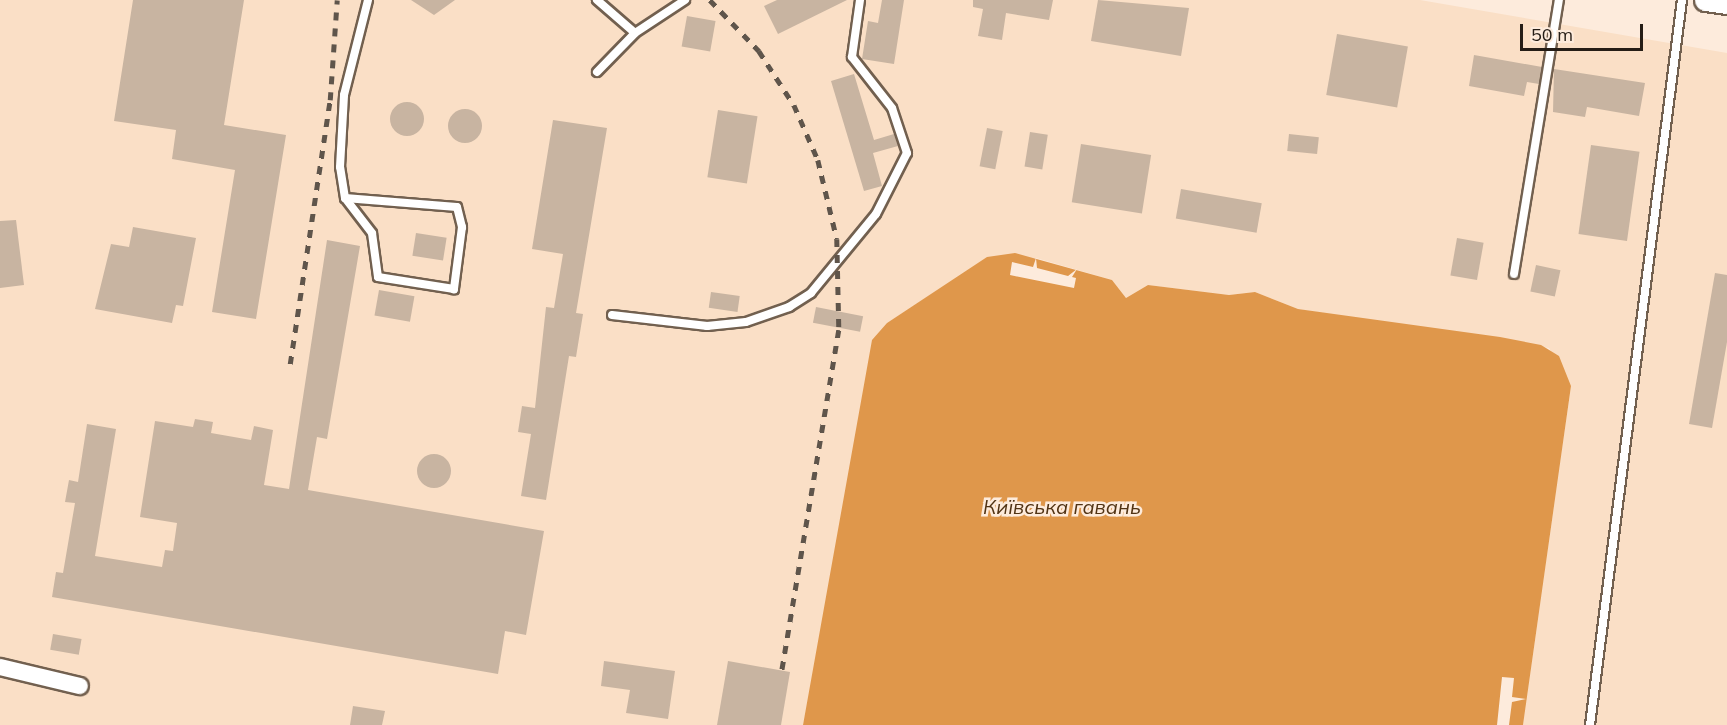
<!DOCTYPE html>
<meta charset="utf-8">
<style>
body{margin:0}
#map{position:relative;width:1727px;height:725px;overflow:hidden;background:#fdebdc;font-family:Mulish,sans-serif}
div>[style]{position:absolute}
.built>*{inset:0;background:#fadfc6}
.water>*{inset:0;background:#df974b}
.pier>*{inset:0;background:#fdebdc}
.building>*{inset:0;background:#c8b4a1;transform-origin:0 0}
.round{border-radius:50%}
.roads{filter:drop-shadow(2px 0 #72604f) drop-shadow(-2px 0 #72604f) drop-shadow(0 2px #72604f) drop-shadow(0 -2px #72604f)}
.lane>*{height:8px;margin:-4px;padding:0 4px;transform-origin:4px;border-radius:4px;background:#fff}
.street>*{height:16px;margin:-8px;padding:0 8px;transform-origin:8px;border-radius:8px;background:#fff}
.secondary>*{height:22px;margin:-11px;padding:0 11px;transform-origin:11px;border-radius:11px;background:#fff}
.rail>*{height:4.5px;margin-top:-2.25px;transform-origin:0;background:repeating-linear-gradient(90deg,#5f554b 0 8px,transparent 0 16px)}
span{translate:-50% -50%;white-space:nowrap;text-align:center;line-height:1.15;-webkit-text-stroke:5px #fdebdc;paint-order:stroke}
.water-label{font-size:20px;color:#513314;font-style:italic}
.scale{position:absolute;left:1520px;top:24px;width:123px;height:27px;box-sizing:border-box;border:3px solid #251d16;border-top:0;padding-left:8px;font-size:18px;line-height:21px;white-space:nowrap;color:#251d16;-webkit-text-stroke:4px #fdebdc;paint-order:stroke}
</style>
<div id="map">
<div class="built">
<i style="clip-path:polygon(0 0,1420px 0,1727px 53px,1727px 725px,1523px 725px,1571px 386px,1549px 348px,1298px 309px,1255px 292px,1229px 295px,1148px 285px,1126px 298px,1112px 280px,1036px 258px,952px 281px,887px 323px,803px 725px,0 725px)"></i>
</div>
<div class="water">
<i style="clip-path:polygon(1015px 253px,1112px 280px,1126px 298px,1148px 285px,1229px 295px,1255px 292px,1298px 309px,1500px 337px,1541px 345px,1559px 356px,1571px 386px,1523px 725px,803px 725px,872px 340px,887px 323px,987px 257px)"></i>
</div>
<div class="pier">
<i style="clip-path:polygon(1036px 258px,1037px 268px,1068px 276px,1077px 269px,1072px 277px,1076px 278px,1074px 288px,1010px 275px,1012px 262px,1033px 267px)"></i>
<i style="clip-path:polygon(1502px 677px,1514px 678px,1512px 697px,1526px 699px,1512px 702px,1509px 725px,1497px 725px)"></i>
</div>
<div class="building">
<i style="clip-path:polygon(133px 0,244px 0,224px 125px,286px 135px,256px 319px,212px 312px,235px 170px,172px 159px,176px 130px,114px 121px)"></i>
<i style="clip-path:polygon(411px 0,455px 0,434px 15px)"></i>
<i style="clip-path:polygon(777px 0,847px 0,778px 34px,764px 6px)"></i>
<i style="clip-path:polygon(882px 0,904px 0,894px 64px,862px 59px,868px 21px,878px 23px)"></i>
<i style="clip-path:polygon(973px 0,1053px 0,1049px 20px,1006px 13px,1002px 40px,978px 36px,983px 9px,973px 7px)"></i>
<i style="clip-path:polygon(1098px 0,1189px 8px,1181px 56px,1091px 41px)"></i>
<i style="left:687px;top:16px;width:29px;height:31px;rotate:10deg"></i>
<i style="left:1337px;top:34px;width:72px;height:62px;rotate:10deg"></i>
<i style="clip-path:polygon(1474px 55px,1542px 67px,1539px 84px,1527px 82px,1524px 96px,1469px 86px)"></i>
<i style="clip-path:polygon(1554px 69px,1645px 83px,1639px 116px,1587px 107px,1585px 117px,1553px 112px)"></i>
<i style="clip-path:polygon(854px 74px,874px 140px,894px 134px,898px 146px,873px 153px,882px 186px,864px 191px,831px 81px)"></i>
<i class="round" style="left:390px;top:102px;width:34px;height:34px"></i>
<i class="round" style="left:448px;top:109px;width:34px;height:34px"></i>
<i style="left:718px;top:110px;width:40px;height:68px;rotate:9deg"></i>
<i style="clip-path:polygon(553px 120px,607px 128px,576px 313px,583px 314px,576px 357px,569px 356px,546px 500px,521px 496px,531px 434px,518px 432px,522px 406px,535px 408px,546px 307px,554px 308px,563px 254px,532px 249px)"></i>
<i style="left:987px;top:128px;width:16px;height:39px;rotate:11deg"></i>
<i style="left:1030px;top:132px;width:18px;height:35px;rotate:9deg"></i>
<i style="left:1289px;top:134px;width:30px;height:17px;rotate:6deg"></i>
<i style="left:1081px;top:144px;width:71px;height:59px;rotate:9deg"></i>
<i style="left:1591px;top:145px;width:49px;height:90px;rotate:8deg"></i>
<i style="left:1181px;top:189px;width:82px;height:30px;rotate:10deg"></i>
<i style="clip-path:polygon(16px 220px,24px 285px,0 288px,0 221px)"></i>
<i style="clip-path:polygon(133px 227px,196px 238px,183px 306px,176px 305px,172px 323px,95px 309px,111px 244px,129px 247px)"></i>
<i style="left:416px;top:233px;width:31px;height:23px;rotate:9deg"></i>
<i style="left:1457px;top:238px;width:27px;height:38px;rotate:10deg"></i>
<i style="clip-path:polygon(327px 240px,360px 246px,327px 439px,317px 437px,308px 490px,544px 531px,526px 635px,505px 631px,498px 674px,52px 597px,56px 572px,63px 573px,75px 503px,65px 502px,69px 480px,78px 482px,87px 424px,116px 429px,95px 556px,162px 567px,165px 550px,173px 551px,177px 523px,140px 517px,155px 421px,193px 427px,195px 419px,213px 422px,211px 433px,251px 440px,254px 426px,273px 430px,264px 485px,289px 489px)"></i>
<i style="left:1536px;top:265px;width:25px;height:27px;rotate:12deg"></i>
<i style="clip-path:polygon(1715px 273px,1727px 275px,1727px 342px,1712px 428px,1689px 424px)"></i>
<i style="left:379px;top:290px;width:36px;height:26px;rotate:10deg"></i>
<i style="left:711px;top:292px;width:29px;height:16px;rotate:8deg"></i>
<i style="left:816px;top:307px;width:48px;height:16px;rotate:11deg"></i>
<i class="round" style="left:417px;top:454px;width:34px;height:34px"></i>
<i style="left:53px;top:634px;width:29px;height:16px;rotate:10deg"></i>
<i style="clip-path:polygon(604px 661px,675px 671px,668px 719px,626px 713px,630px 690px,601px 686px)"></i>
<i style="clip-path:polygon(728px 661px,790px 672px,781px 725px,717px 725px)"></i>
<i style="clip-path:polygon(353px 706px,385px 711px,382px 725px,350px 725px)"></i>
</div>
<div class="roads">
<div class="lane">
<i style="left:597px;top:0;width:50px;rotate:41deg"></i>
<i style="left:597px;top:72px;width:54px;rotate:-45.7deg"></i>
<i style="left:635px;top:33px;width:60px;rotate:-33.4deg"></i>
<i style="left:345px;top:198px;width:112px;rotate:4.6deg"></i>
<i style="left:457px;top:207px;width:21px;rotate:76deg"></i>
<i style="left:462px;top:227px;width:63px;rotate:97.4deg"></i>
<i style="left:454px;top:289px;width:77px;rotate:-171deg"></i>
<i style="left:378px;top:277px;width:44px;rotate:-97.8deg"></i>
<i style="left:372px;top:233px;width:44px;rotate:-127.6deg"></i>
<i style="left:345px;top:198px;width:31px;rotate:-99deg"></i>
<i style="left:340px;top:167px;width:72px;rotate:-86.8deg"></i>
<i style="left:344px;top:95px;width:98px;rotate:-75.8deg"></i>
<i style="left:1514px;top:274px;width:278px;rotate:-80.7deg"></i>
<i style="left:612px;top:315px;width:96px;rotate:6.6deg"></i>
<i style="left:707px;top:326px;width:39px;rotate:-6deg"></i>
<i style="left:746px;top:322px;width:46px;rotate:-19.2deg"></i>
<i style="left:789px;top:307px;width:26px;rotate:-32deg"></i>
<i style="left:811px;top:293px;width:102px;rotate:-50.6deg"></i>
<i style="left:876px;top:214px;width:68px;rotate:-63.1deg"></i>
<i style="left:907px;top:153px;width:47px;rotate:-108.4deg"></i>
<i style="left:892px;top:108px;width:65px;rotate:-128.1deg"></i>
<i style="left:852px;top:57px;width:58px;rotate:-82deg"></i>
<i style="left:1590px;top:725px;width:731px;rotate:-82.77deg"></i>
</div>
<div class="street">
<i style="left:0;top:667px;width:82px;rotate:13.4deg"></i>
</div>
<div class="secondary">
<i style="left:1706px;top:0;width:21px;rotate:8deg"></i>
</div>
</div>
<div class="rail">
<i style="left:710px;top:0;width:71px;rotate:46.1deg"></i>
<i style="left:759px;top:51px;width:64px;rotate:57.1deg"></i>
<i style="left:794px;top:105px;width:60px;rotate:66.4deg"></i>
<i style="left:818px;top:160px;width:81px;rotate:76.5deg"></i>
<i style="left:837px;top:239px;width:91px;rotate:88.7deg"></i>
<i style="left:839px;top:330px;width:345px;rotate:99.5deg"></i>
<i style="left:290px;top:364px;width:267px;rotate:-81.4deg"></i>
<i style="left:330px;top:100px;width:100px;rotate:-86deg"></i>
</div>
<div class="water-label">
<span style="left:1062px;top:506px">Київська гавань</span>
</div>
<div class="scale">50 m</div>
</div>
